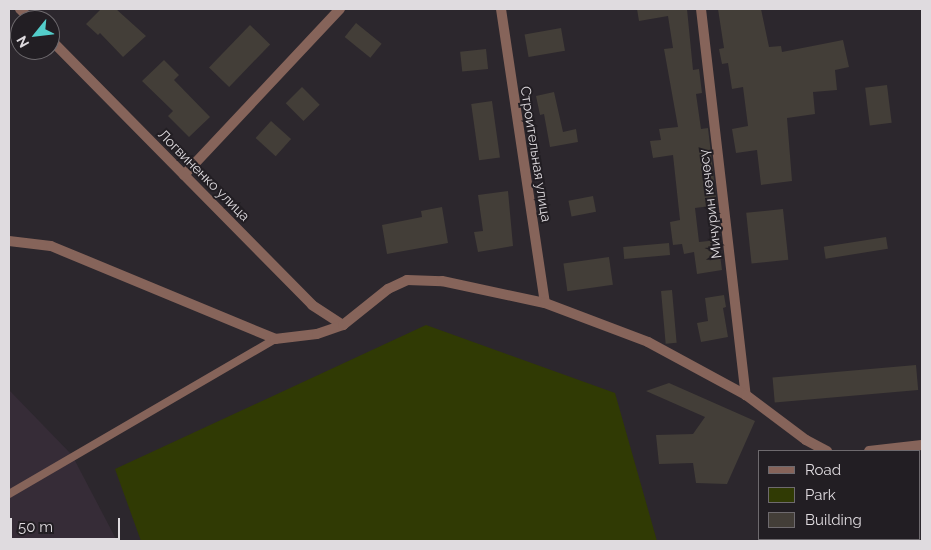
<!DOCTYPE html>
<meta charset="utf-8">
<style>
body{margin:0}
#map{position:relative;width:931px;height:550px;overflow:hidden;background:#2c272d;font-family:Raleway,sans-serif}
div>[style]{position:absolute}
.built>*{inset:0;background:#362c37}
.green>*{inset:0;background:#303a04}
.building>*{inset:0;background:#433e38;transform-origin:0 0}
.lane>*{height:8px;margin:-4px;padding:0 4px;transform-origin:4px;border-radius:4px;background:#86645a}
.street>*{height:10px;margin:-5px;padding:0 5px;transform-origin:5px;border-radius:5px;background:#86645a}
span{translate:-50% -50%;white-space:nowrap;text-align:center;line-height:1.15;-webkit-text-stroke:4px #221e23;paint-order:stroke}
.street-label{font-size:14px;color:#dfdbdf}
.frame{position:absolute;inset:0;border:10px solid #dfdbdf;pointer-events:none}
.legend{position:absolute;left:758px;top:450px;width:162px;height:90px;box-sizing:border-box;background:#221e23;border:1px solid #6e6a6e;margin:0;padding:6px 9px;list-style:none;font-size:15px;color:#dfdbdf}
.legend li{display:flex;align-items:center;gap:10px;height:25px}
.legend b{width:25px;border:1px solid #6e6a6e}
.north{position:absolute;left:10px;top:10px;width:50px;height:50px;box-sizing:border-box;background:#221e23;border:1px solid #6e6a6e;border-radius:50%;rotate:241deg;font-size:14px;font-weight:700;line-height:20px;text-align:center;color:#dfdbdf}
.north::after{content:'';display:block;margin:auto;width:18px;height:22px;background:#53cdca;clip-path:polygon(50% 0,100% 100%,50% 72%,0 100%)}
.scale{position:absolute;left:10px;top:518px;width:110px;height:22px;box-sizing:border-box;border:2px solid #dfdbdf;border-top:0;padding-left:6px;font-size:15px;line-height:18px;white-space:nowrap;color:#dfdbdf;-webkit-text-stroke:4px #221e23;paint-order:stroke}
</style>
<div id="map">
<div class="built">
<i style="clip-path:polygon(9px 390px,72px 455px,117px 541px,9px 541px)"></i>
</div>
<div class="green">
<i style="clip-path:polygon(426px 325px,615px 393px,657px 541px,141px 541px,115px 469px)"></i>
</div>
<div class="building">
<i style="clip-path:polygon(101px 9px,116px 9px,146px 36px,123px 57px,100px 33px,98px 35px,86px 24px)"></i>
<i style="clip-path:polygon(637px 9px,687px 9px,693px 70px,699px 69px,702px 93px,696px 94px,701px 129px,708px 128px,717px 205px,695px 208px,699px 242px,718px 240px,722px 270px,697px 274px,694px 252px,684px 254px,682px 244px,673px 245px,670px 222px,680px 220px,673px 155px,653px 158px,650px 141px,661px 140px,659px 129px,678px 127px,664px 49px,673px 48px,668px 16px,639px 21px)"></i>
<i style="clip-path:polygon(718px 9px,761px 9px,769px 47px,781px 46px,782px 52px,843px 40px,849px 67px,835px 70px,837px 90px,813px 92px,815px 114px,787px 118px,792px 181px,761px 185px,757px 150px,736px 153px,732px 129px,748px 126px,743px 87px,732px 89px,728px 63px,722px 64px,719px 49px,724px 48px)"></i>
<i style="left:356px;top:23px;width:33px;height:18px;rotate:39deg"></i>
<i style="left:250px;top:25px;width:28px;height:59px;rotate:44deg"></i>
<i style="left:561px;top:28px;width:23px;height:37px;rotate:80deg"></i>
<i style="left:486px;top:49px;width:20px;height:26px;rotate:84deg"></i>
<i style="clip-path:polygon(164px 60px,179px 75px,174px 80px,210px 117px,189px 137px,168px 116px,173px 111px,142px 81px)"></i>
<i style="left:887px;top:85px;width:38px;height:22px;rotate:83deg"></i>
<i style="left:302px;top:87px;width:25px;height:23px;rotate:45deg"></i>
<i style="clip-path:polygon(554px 92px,563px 132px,576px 129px,578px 142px,550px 147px,544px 114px,540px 115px,536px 96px)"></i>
<i style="left:492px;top:101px;width:57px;height:21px;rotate:82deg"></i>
<i style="left:271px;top:121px;width:27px;height:23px;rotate:42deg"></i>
<i style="clip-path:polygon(508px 191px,513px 246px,478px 252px,474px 232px,483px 231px,478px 195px)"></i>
<i style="left:593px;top:196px;width:16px;height:25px;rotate:79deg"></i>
<i style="clip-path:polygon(442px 207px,448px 243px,387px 254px,382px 225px,422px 217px,421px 211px)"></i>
<i style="left:783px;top:209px;width:51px;height:37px;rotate:84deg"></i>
<i style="left:886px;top:237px;width:12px;height:63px;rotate:81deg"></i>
<i style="left:669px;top:243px;width:12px;height:46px;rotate:85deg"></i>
<i style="left:609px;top:257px;width:28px;height:46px;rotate:82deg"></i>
<i style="left:672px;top:290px;width:53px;height:11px;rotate:85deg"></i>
<i style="clip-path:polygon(724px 295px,726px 307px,723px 308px,728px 337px,701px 342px,697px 323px,708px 321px,705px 298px)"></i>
<i style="left:916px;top:365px;width:25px;height:144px;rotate:85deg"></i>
<i style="clip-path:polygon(669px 383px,755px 421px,727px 484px,696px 483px,693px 463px,659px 464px,656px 435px,693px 434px,705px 417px,646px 391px)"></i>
</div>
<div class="lane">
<i style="left:9px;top:494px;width:308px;rotate:-30.2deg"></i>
</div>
<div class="street">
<i style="left:20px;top:9px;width:16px;rotate:45deg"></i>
<i style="left:501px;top:9px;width:297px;rotate:81.5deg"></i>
<i style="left:701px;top:9px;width:389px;rotate:83.4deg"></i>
<i style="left:50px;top:39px;width:373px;rotate:45.4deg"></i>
<i style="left:312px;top:305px;width:37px;rotate:33deg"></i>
<i style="left:184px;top:175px;width:228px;rotate:-46.8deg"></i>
<i style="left:9px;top:241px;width:42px;rotate:6.8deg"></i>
<i style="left:51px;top:246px;width:243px;rotate:22.5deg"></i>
<i style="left:275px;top:339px;width:42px;rotate:-6.8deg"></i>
<i style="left:317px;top:334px;width:28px;rotate:-19deg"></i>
<i style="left:343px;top:325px;width:58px;rotate:-38.7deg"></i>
<i style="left:388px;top:289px;width:21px;rotate:-25deg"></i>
<i style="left:407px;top:280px;width:35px;rotate:2deg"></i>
<i style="left:442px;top:281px;width:105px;rotate:12.1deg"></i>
<i style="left:545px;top:303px;width:110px;rotate:20.7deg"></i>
<i style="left:648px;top:342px;width:111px;rotate:28.4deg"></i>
<i style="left:746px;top:395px;width:75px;rotate:36.9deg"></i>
<i style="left:806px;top:440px;width:24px;rotate:28deg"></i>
<i style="left:869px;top:451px;width:53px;rotate:-6.5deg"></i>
</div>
<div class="street-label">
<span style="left:536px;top:154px;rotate:81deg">Строительная улица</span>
<span style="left:204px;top:175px;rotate:45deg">Логвиненко улица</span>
<span style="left:710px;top:204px;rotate:-97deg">Мичурин көчөсү</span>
</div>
<div class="frame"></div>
<ul class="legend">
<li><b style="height:6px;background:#86645a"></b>Road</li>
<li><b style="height:14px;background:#303a04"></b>Park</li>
<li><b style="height:14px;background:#433e38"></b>Building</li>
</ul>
<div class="north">N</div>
<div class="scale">50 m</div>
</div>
